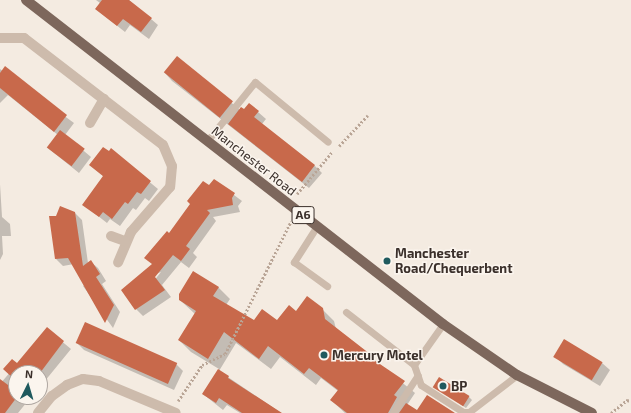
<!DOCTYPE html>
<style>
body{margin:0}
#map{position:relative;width:631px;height:413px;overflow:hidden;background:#f4ebe1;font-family:"Exo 2",sans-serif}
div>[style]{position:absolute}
.shadow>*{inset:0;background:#0003}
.building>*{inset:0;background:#c8694b;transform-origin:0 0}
.path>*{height:2.5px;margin-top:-1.25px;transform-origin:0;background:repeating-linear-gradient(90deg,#b9a596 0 2px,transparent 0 4px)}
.lane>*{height:7px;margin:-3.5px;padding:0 3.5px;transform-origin:3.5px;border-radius:3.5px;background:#cdbbac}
.street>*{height:10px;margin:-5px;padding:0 5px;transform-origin:5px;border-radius:5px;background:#cdbbac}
.primary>*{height:10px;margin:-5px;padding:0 5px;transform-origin:5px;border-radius:5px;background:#7d675c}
.dots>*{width:11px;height:11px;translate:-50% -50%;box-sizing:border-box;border:2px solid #fbf5ee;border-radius:50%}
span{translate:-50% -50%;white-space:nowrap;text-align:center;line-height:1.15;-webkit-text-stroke:3px #fbf5ee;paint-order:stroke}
.shield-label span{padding:1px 3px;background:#fbf5ee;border:1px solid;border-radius:3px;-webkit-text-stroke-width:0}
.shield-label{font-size:12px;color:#3b302b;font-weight:700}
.street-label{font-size:13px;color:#3b302b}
.poi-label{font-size:13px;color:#3b302b;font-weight:700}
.left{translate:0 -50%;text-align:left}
.north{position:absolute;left:8px;top:365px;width:40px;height:40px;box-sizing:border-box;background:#fbf5ee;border:1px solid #aea6a0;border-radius:50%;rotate:5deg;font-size:11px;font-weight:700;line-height:16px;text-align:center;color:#3b302b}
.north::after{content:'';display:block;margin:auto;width:14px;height:18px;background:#1f5a5e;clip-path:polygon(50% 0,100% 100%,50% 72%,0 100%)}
</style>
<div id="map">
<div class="shadow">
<i style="clip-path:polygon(96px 0,129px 0,158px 25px,149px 39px,130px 25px,125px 32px,96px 9px,100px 3px)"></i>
<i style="clip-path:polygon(177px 57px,240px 110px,258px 112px,266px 119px,262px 124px,315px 166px,322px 173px,309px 188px,172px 81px,165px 73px)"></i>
<i style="clip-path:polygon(0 69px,74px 123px,65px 135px,91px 157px,79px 173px,48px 148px,58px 135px,8px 95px,0 103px)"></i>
<i style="clip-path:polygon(111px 150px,158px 189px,149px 201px,145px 198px,136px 210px,133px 208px,120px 226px,110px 219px,107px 223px,84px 205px,104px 177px,90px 165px)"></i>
<i style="clip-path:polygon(evenodd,214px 180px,242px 201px,238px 206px,240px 212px,213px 217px,216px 221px,193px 253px,197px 257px,189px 268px,181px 262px,162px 285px,171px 297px,143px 316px,136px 309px,153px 265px,169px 234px,214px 180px,161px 272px,153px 282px,156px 274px,161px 272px)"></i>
<i style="clip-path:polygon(0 184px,2px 217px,10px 224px,11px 236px,2px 236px,3px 254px,0 260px)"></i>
<i style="clip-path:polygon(75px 213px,82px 220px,88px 263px,91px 262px,98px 268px,106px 281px,102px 284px,120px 312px,113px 328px,83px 286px,86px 284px,74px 264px,63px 266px,56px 259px)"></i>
<i style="clip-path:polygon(218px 287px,230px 299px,226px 305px,254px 321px,278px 322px,296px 312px,322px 309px,334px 321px,336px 329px,415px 393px,407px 405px,418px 411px,453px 413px,345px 413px,331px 400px,338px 391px,321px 378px,316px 385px,280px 357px,271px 369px,236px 343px,219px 371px,281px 413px,240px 413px,227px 405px,223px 410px,203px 394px,219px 369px,191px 352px,179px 340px,195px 314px,180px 300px)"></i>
<i style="clip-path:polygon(47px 329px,71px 349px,40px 387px,40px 373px,16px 373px,16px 397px,31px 397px,18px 413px,0 413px,0 384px)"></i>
<i style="clip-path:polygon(77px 343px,176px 364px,183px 371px,174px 390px,84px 350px)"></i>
<i style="clip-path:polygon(555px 356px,602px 363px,610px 370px,600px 386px,563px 364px)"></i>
<i style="clip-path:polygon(434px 386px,468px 396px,472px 400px,466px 408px)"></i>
</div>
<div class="building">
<i style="clip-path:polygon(102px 0,129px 0,152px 18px,141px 32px,123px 19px,117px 26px,95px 9px)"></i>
<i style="left:177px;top:56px;width:72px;height:21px;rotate:39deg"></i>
<i style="clip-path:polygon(5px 66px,67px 115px,54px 132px,0 88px,0 73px)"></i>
<i style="clip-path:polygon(249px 103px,259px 111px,254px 117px,315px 165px,302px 182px,228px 124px,241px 107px,244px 109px)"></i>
<i style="left:60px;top:130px;width:31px;height:22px;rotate:37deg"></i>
<i style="clip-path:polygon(103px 147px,109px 151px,111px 148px,151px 181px,141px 194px,137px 192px,128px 204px,125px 202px,112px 219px,103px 212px,99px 217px,82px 205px,103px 176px,89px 165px)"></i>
<i style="clip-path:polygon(214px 179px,235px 193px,232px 198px,233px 205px,207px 210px,210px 213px,186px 246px,190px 249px,181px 261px,173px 255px,155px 277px,165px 290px,135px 310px,121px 290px,152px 264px,144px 258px,167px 231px,169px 233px,190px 204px,187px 201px,203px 181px,209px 185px)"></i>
<i style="clip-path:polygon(60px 206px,75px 212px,83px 266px,91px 260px,100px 274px,96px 277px,114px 305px,105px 323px,68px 258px,55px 259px,49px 216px,56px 216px)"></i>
<i style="clip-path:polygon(193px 271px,219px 287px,213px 296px,254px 320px,262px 309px,277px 320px,289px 305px,296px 311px,307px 296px,323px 308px,325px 319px,370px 354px,368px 356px,405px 381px,394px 395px,397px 397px,388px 413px,347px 413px,330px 400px,338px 390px,309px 368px,304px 374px,268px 346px,259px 359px,224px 332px,208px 359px,178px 340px,196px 311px,179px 300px,179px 294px)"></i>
<i style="left:85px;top:322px;width:101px;height:23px;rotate:24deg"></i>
<i style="clip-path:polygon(47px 327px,64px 341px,40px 373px,16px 373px,15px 380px,3px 369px,12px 359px,17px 363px)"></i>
<i style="left:564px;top:339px;width:45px;height:21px;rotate:31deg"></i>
<i style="clip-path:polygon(218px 369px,229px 376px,228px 378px,282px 413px,242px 413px,219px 398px,216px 403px,202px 394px)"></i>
<i style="left:439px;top:377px;width:36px;height:12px;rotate:32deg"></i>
<i style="clip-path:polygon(0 379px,16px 391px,17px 397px,5px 413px,0 413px)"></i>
<i style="clip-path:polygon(427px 395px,455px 413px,399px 413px,406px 403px,417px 410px)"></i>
</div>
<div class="path">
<i style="left:339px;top:146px;width:42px;rotate:-46.9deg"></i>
<i style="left:297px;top:194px;width:55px;rotate:-50.2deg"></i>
<i style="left:178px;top:401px;width:43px;rotate:-56.3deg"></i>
<i style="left:202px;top:365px;width:25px;rotate:-26deg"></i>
<i style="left:225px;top:354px;width:148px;rotate:-63.6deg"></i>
<i style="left:611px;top:413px;width:21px;rotate:-39deg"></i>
<i style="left:627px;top:400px;width:4px;rotate:14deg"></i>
</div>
<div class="lane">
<i style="left:207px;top:141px;width:76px;rotate:-50.9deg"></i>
<i style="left:255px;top:82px;width:94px;rotate:39.4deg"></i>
<i style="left:317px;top:226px;width:43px;rotate:122.6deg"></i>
<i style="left:294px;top:262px;width:41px;rotate:36deg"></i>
<i style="left:346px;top:312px;width:86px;rotate:37.9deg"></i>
<i style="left:443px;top:324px;width:50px;rotate:125.3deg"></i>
<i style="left:414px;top:365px;width:21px;rotate:71deg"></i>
<i style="left:421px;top:385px;width:50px;rotate:32.7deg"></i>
<i style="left:463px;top:412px;width:6px"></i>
<i style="left:469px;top:412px;width:61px;rotate:-37.6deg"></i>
<i style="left:393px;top:413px;width:45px;rotate:-56.7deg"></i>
</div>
<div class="street">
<i style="left:0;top:38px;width:24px"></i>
<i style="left:24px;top:38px;width:175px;rotate:37.6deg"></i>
<i style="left:163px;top:145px;width:23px;rotate:67deg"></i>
<i style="left:172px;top:166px;width:21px;rotate:95deg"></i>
<i style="left:170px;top:187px;width:60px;rotate:130.9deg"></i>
<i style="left:131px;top:232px;width:33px;rotate:113deg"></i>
<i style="left:90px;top:123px;width:28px;rotate:-60deg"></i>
<i style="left:111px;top:236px;width:15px;rotate:20deg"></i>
<i style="left:38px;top:413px;width:22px;rotate:-51deg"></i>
<i style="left:52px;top:396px;width:19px;rotate:-36deg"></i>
<i style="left:67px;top:385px;width:17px;rotate:-21deg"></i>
<i style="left:83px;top:379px;width:16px;rotate:7deg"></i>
<i style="left:99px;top:381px;width:83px;rotate:22.6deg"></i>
</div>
<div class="primary">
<i style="left:26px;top:0;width:528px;rotate:37.85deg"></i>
<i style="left:443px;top:324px;width:90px;rotate:34.6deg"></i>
<i style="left:517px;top:375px;width:84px;rotate:26.9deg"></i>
</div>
<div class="dots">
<i style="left:387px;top:261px;background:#1f5a5e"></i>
<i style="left:324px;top:355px;background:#1f5a5e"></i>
<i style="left:443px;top:386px;background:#1f5a5e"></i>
</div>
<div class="shield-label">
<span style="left:303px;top:215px">A6</span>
</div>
<div class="street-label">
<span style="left:254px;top:161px;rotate:38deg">Manchester Road</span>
</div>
<div class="poi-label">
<span class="left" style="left:395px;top:261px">Manchester<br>Road/Chequerbent</span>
<span class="left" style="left:332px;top:355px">Mercury Motel</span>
<span class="left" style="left:451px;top:386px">BP</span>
</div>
<div class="north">N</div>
</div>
